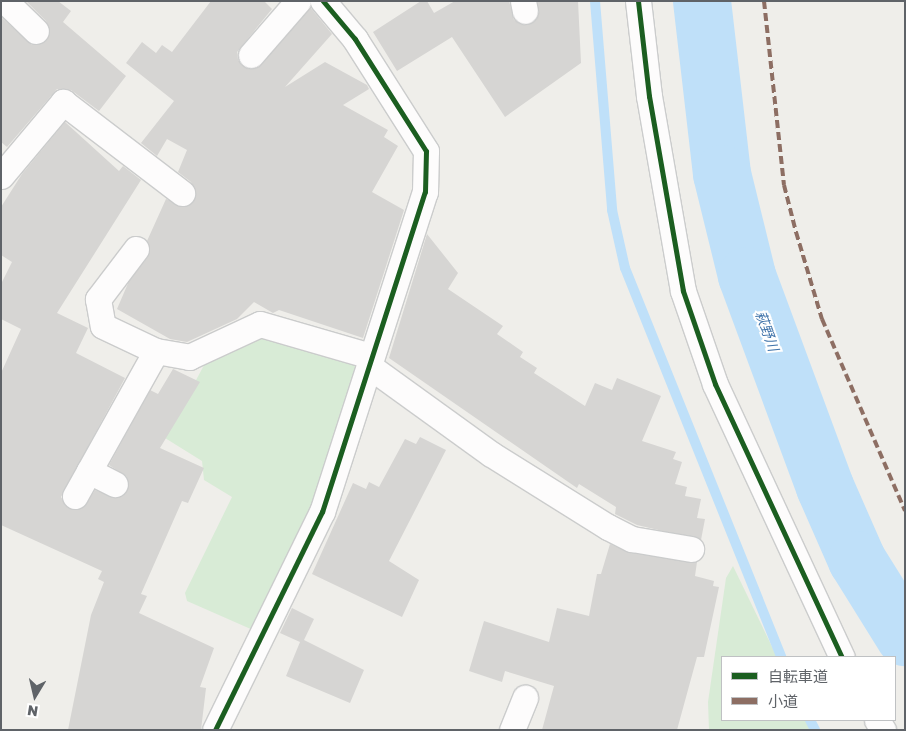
<!DOCTYPE html>
<meta charset="utf-8">
<style>
body{margin:0}
#map{position:relative;width:906px;height:731px;overflow:hidden;background:#efeeea;font-family:"Golos Text","Noto Sans JP",sans-serif}
div>[style]{position:absolute}
.green>*{inset:0;background:#d8ebd6}
.stream>*{height:10px;margin:-5px;padding:0 5px;transform-origin:5px;border-radius:5px;background:#bfe0f9}
.river>*{height:58px;margin:-29px;padding:0 29px;transform-origin:29px;border-radius:29px;background:#bfe0f9}
.building>*{inset:0;background:#d6d5d3}
.roads{filter:drop-shadow(1px 0 #cbcccc) drop-shadow(-1px 0 #cbcccc) drop-shadow(0 1px #cbcccc) drop-shadow(0 -1px #cbcccc)}
.street>*{height:25px;margin:-12.5px;padding:0 12.5px;transform-origin:12.5px;border-radius:12.5px;background:#fdfcfc}
.quiet>*{height:4px;margin-top:-2px;transform-origin:0;background:repeating-linear-gradient(90deg,#8d6e63 0 8px,transparent 0 12px)}
.cycleway>*{height:5px;margin:-2.5px;padding:0 2.5px;transform-origin:2.5px;border-radius:2.5px;background:#1b5e20}
span{translate:-50% -50%;white-space:nowrap;text-align:center;line-height:1.15;-webkit-text-stroke:4px #fff;paint-order:stroke}
.water-label{font-size:14px;color:#4174aa;font-style:italic}
.frame{position:absolute;inset:0;border:2px solid #5f6368;pointer-events:none}
.legend{position:absolute;left:721px;top:656px;width:175px;height:65px;box-sizing:border-box;background:#fff;border:1px solid #bfc1c3;margin:0;padding:6px 9px;list-style:none;font-size:15px;color:#5f6368}
.legend li{display:flex;align-items:center;gap:10px;height:25px}
.legend b{width:25px;border:1px solid #bfc1c3}
.north{position:absolute;left:10px;top:671px;width:50px;height:50px;-webkit-text-stroke:4px #fff;paint-order:stroke;rotate:189deg;font-size:14px;font-weight:700;line-height:20px;text-align:center;color:#5f6368}
.north::after{content:'';display:block;margin:auto;width:18px;height:22px;background:#5f6368;clip-path:polygon(50% 0,100% 100%,50% 72%,0 100%)}
</style>
<div id="map">
<div class="green">
<i style="clip-path:polygon(260px 331px,366px 362px,317px 504px,253px 630px,187px 601px,185px 593px,232px 497px,204px 480px,202px 461px,165px 438px,210px 354px)"></i>
<i style="clip-path:polygon(733px 566px,777px 657px,722px 657px,722px 720px,807px 720px,812px 730px,709px 730px,708px 702px,726px 578px)"></i>
</div>
<div class="stream">
<i style="left:595px;top:1px;width:210px;rotate:85.3deg"></i>
<i style="left:612px;top:210px;width:59px;rotate:77.4deg"></i>
<i style="left:625px;top:268px;width:419px;rotate:68.1deg"></i>
<i style="left:810px;top:720px;width:11px;rotate:63deg"></i>
</div>
<div class="river">
<i style="left:702px;top:1px;width:174px;rotate:83.4deg"></i>
<i style="left:722px;top:174px;width:105px;rotate:76.2deg"></i>
<i style="left:747px;top:276px;width:225px;rotate:69.7deg"></i>
<i style="left:825px;top:487px;width:80px;rotate:66.3deg"></i>
<i style="left:857px;top:560px;width:91px;rotate:58.1deg"></i>
</div>
<div class="building">
<i style="clip-path:polygon(26px 1px,58px 1px,71px 11px,63px 22px,126px 76px,99px 111px,71px 90px,57px 89px,7px 147px,1px 142px,1px 17px,32px 45px,46px 41px,50px 34px,46px 21px)"></i>
<i style="clip-path:polygon(211px 1px,264px 1px,272px 9px,237px 52px,238px 60px,249px 69px,262px 64px,310px 7px,332px 34px,285px 87px,325px 62px,367px 85px,369px 89px,343px 105px,388px 130px,384px 137px,398px 146px,372px 192px,404px 210px,363px 338px,279px 310px,273px 313px,254px 302px,237px 319px,187px 342px,170px 339px,117px 309px,129px 281px,148px 257px,147px 241px,166px 199px,187px 206px,196px 194px,191px 182px,178px 172px,187px 150px,167px 139px,157px 156px,141px 143px,174px 101px,126px 63px,142px 42px,156px 53px,162px 45px,172px 52px)"></i>
<i style="clip-path:polygon(421px 1px,427px 1px,434px 13px,455px 1px,509px 1px,514px 20px,527px 25px,538px 16px,538px 1px,578px 1px,581px 63px,505px 117px,452px 37px,397px 71px,373px 32px)"></i>
<i style="clip-path:polygon(65px 122px,119px 171px,123px 166px,141px 180px,57px 313px,88px 328px,76px 353px,125px 378px,61px 497px,68px 508px,76px 510px,87px 503px,95px 490px,115px 498px,123px 496px,127px 477px,109px 465px,150px 390px,158px 394px,173px 369px,200px 382px,160px 448px,204px 468px,188px 503px,182px 501px,141px 594px,147px 596px,139px 613px,214px 648px,200px 687px,206px 688px,201px 730px,68px 730px,91px 615px,104px 582px,98px 579px,102px 571px,1px 525px,1px 373px,21px 329px,1px 319px,1px 284px,12px 262px,1px 255px,1px 207px,22px 174px)"></i>
<i style="clip-path:polygon(427px 234px,458px 273px,448px 289px,503px 326px,497px 334px,523px 352px,520px 357px,537px 368px,534px 373px,585px 406px,595px 383px,612px 390px,617px 378px,661px 396px,642px 441px,676px 452px,673px 459px,682px 462px,675px 484px,687px 487px,685px 496px,701px 499px,697px 518px,705px 519px,701px 540px,637px 525px,615px 514px,616px 507px,579px 484px,577px 488px,389px 358px)"></i>
<i style="clip-path:polygon(420px 437px,446px 450px,389px 561px,419px 580px,402px 617px,312px 574px,353px 483px,366px 489px,369px 482px,379px 487px,405px 439px,416px 444px)"></i>
<i style="clip-path:polygon(610px 544px,630px 553px,697px 562px,695px 576px,714px 581px,713px 586px,719px 587px,704px 657px,697px 657px,677px 730px,542px 730px,554px 686px,505px 671px,502px 682px,469px 671px,484px 621px,549px 642px,557px 608px,589px 616px,597px 574px,601px 574px)"></i>
<i style="clip-path:polygon(292px 608px,314px 619px,304px 640px,364px 670px,350px 703px,286px 676px,300px 642px,280px 633px)"></i>
</div>
<div class="roads">
<div class="street">
<i style="left:5px;top:1px;width:43px;rotate:44.1deg"></i>
<i style="left:523px;top:1px;width:10px;rotate:79deg"></i>
<i style="left:638px;top:1px;width:96px;rotate:83.4deg"></i>
<i style="left:649px;top:96px;width:198px;rotate:80.1deg"></i>
<i style="left:683px;top:291px;width:98px;rotate:71deg"></i>
<i style="left:715px;top:384px;width:301px;rotate:65.1deg"></i>
<i style="left:251px;top:55px;width:72px;rotate:-49deg"></i>
<i style="left:1px;top:176px;width:97px;rotate:-50deg"></i>
<i style="left:63px;top:102px;width:150px;rotate:37.4deg"></i>
<i style="left:136px;top:249px;width:63px;rotate:127.2deg"></i>
<i style="left:98px;top:299px;width:27px;rotate:80deg"></i>
<i style="left:103px;top:326px;width:59px;rotate:25.3deg"></i>
<i style="left:156px;top:351px;width:34px;rotate:10deg"></i>
<i style="left:189px;top:357px;width:78px;rotate:-24.9deg"></i>
<i style="left:260px;top:324px;width:116px;rotate:16.1deg"></i>
<i style="left:369px;top:366px;width:150px;rotate:35.8deg"></i>
<i style="left:491px;top:454px;width:138px;rotate:32deg"></i>
<i style="left:608px;top:527px;width:27px;rotate:27deg"></i>
<i style="left:632px;top:539px;width:60px;rotate:9.6deg"></i>
<i style="left:89px;top:471px;width:29px;rotate:27deg"></i>
<i style="left:75px;top:496px;width:166px;rotate:-60.8deg"></i>
<i style="left:877px;top:720px;width:12px;rotate:59deg"></i>
<i style="left:215px;top:730px;width:243px;rotate:-63.9deg"></i>
<i style="left:322px;top:512px;width:336px;rotate:-72.2deg"></i>
<i style="left:425px;top:192px;width:41px;rotate:-88.6deg"></i>
<i style="left:426px;top:151px;width:133px;rotate:-122.4deg"></i>
<i style="left:355px;top:39px;width:50px;rotate:-130.1deg"></i>
<i style="left:512px;top:730px;width:35px;rotate:-68deg"></i>
</div>
</div>
<div class="quiet">
<i style="left:764px;top:1px;width:185px;rotate:83.8deg"></i>
<i style="left:784px;top:185px;width:49px;rotate:75.7deg"></i>
<i style="left:796px;top:232px;width:91px;rotate:73.4deg"></i>
<i style="left:822px;top:319px;width:209px;rotate:66.6deg"></i>
</div>
<div class="cycleway">
<i style="left:638px;top:1px;width:96px;rotate:83.4deg"></i>
<i style="left:649px;top:96px;width:198px;rotate:80.1deg"></i>
<i style="left:683px;top:291px;width:98px;rotate:71deg"></i>
<i style="left:715px;top:384px;width:301px;rotate:65.1deg"></i>
<i style="left:215px;top:730px;width:243px;rotate:-63.9deg"></i>
<i style="left:322px;top:512px;width:336px;rotate:-72.2deg"></i>
<i style="left:425px;top:192px;width:41px;rotate:-88.6deg"></i>
<i style="left:426px;top:151px;width:133px;rotate:-122.4deg"></i>
<i style="left:355px;top:39px;width:50px;rotate:-130.1deg"></i>
</div>
<div class="water-label">
<span style="left:767px;top:331px;rotate:70deg">萩野川</span>
</div>
<div class="frame"></div>
<ul class="legend">
<li><b style="height:6px;background:#1b5e20"></b>自転車道</li>
<li><b style="height:6px;background:#8d6e63"></b>小道</li>
</ul>
<div class="north">N</div>
</div>
